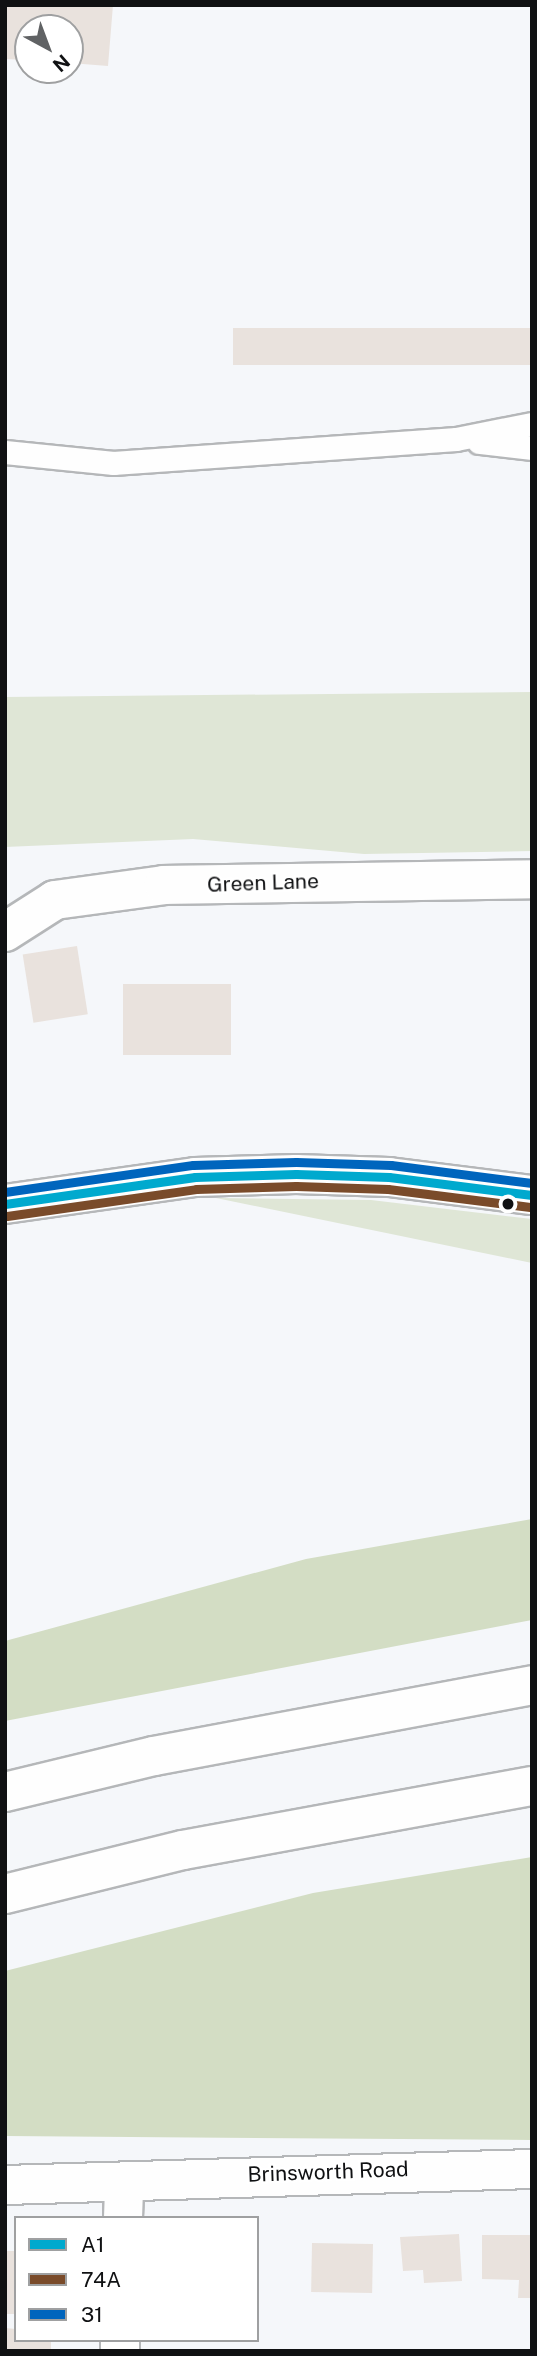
<!DOCTYPE html>
<style>
body{margin:0}
#map{position:relative;width:537px;height:2356px;overflow:hidden;background:#f5f7fa;font-family:"Public Sans",sans-serif}
div>[style]{position:absolute}
.green>*{inset:0;background:#dfe6d6}
.forest>*{inset:0;background:#d3ddc4}
.building>*{inset:0;background:#e9e2dd;transform-origin:0 0}
.roads{filter:drop-shadow(2px 0 #b5b7b9) drop-shadow(-2px 0 #b5b7b9) drop-shadow(0 2px #b5b7b9) drop-shadow(0 -2px #b5b7b9)}
.service>*{height:23px;margin:-11.5px;padding:0 11.5px;transform-origin:11.5px;border-radius:11.5px;background:#fefefe}
.minor>*{height:38px;margin:-19px;padding:0 19px;transform-origin:19px;border-radius:19px;background:#fefefe}
.secondary>*{height:38px;margin:-19px;padding:0 19px;transform-origin:19px;border-radius:19px;background:#fefefe}
.motorway>*{height:38px;margin:-19px;padding:0 19px;transform-origin:19px;border-radius:19px;background:#fefefe}
.bus-1>*{height:9px;margin:-4.5px;padding:0 4.5px;transform-origin:4.5px;border-radius:4.5px;background:#00a9ce}
.bus-2>*{height:9px;margin:-4.5px;padding:0 4.5px;transform-origin:4.5px;border-radius:4.5px;background:#7a4b2a}
.bus-3>*{height:9px;margin:-4.5px;padding:0 4.5px;transform-origin:4.5px;border-radius:4.5px;background:#0065bd}
.dots>*{width:19px;height:19px;translate:-50% -50%;box-sizing:border-box;border:4px solid #fff;border-radius:50%}
span{translate:-50% -50%;white-space:nowrap;text-align:center;line-height:1.15;-webkit-text-stroke:5px #fff;paint-order:stroke}
.street-label{font-size:21px;color:#101113}
.frame{position:absolute;inset:0;border:7px solid #101113;pointer-events:none}
.legend{position:absolute;left:14px;top:2216px;width:245px;height:126px;box-sizing:border-box;background:#fff;border:2px solid #9fa0a1;margin:0;padding:9px 12px;list-style:none;font-size:21px;color:#101113}
.legend li{display:flex;align-items:center;gap:14px;height:35px}
.legend b{width:35px;border:2px solid #9fa0a1}
.north{position:absolute;left:14px;top:14px;width:70px;height:70px;box-sizing:border-box;background:#fff;border:2px solid #9fa0a1;border-radius:50%;rotate:139deg;font-size:19px;font-weight:700;line-height:28px;text-align:center;color:#101113}
.north::after{content:'';display:block;margin:auto;width:24px;height:32px;background:#606264;clip-path:polygon(50% 0,100% 100%,50% 72%,0 100%)}
</style>
<div id="map">
<div class="green">
<i style="clip-path:polygon(532px 692px,532px 851px,364px 854px,193px 839px,5px 847px,5px 697px)"></i>
<i style="clip-path:polygon(216px 1198px,371px 1200px,532px 1219px,532px 1263px)"></i>
</div>
<div class="forest">
<i style="clip-path:polygon(532px 1519px,532px 1620px,5px 1721px,5px 1641px,306px 1559px)"></i>
<i style="clip-path:polygon(532px 1857px,532px 2140px,5px 2136px,5px 1971px,313px 1893px)"></i>
</div>
<div class="building">
<i style="clip-path:polygon(5px 5px,113px 5px,108px 66px,70px 63px,70px 28px,28px 28px,28px 60px,5px 59px)"></i>
<i style="left:532px;top:328px;width:37px;height:299px;rotate:90deg"></i>
<i style="left:77px;top:946px;width:69px;height:55px;rotate:81deg"></i>
<i style="left:123px;top:984px;width:108px;height:71px"></i>
<i style="clip-path:polygon(459px 2234px,462px 2281px,424px 2283px,423px 2270px,403px 2271px,400px 2237px)"></i>
<i style="clip-path:polygon(482px 2235px,532px 2235px,532px 2298px,518px 2298px,519px 2280px,482px 2279px)"></i>
<i style="left:312px;top:2243px;width:61px;height:49px;rotate:1deg"></i>
<i style="left:5px;top:2251px;width:11px;height:63px"></i>
<i style="clip-path:polygon(5px 2328px,16px 2329px,16px 2340px,51px 2340px,51px 2351px,5px 2351px)"></i>
</div>
<div class="roads">
<div class="service">
<i style="left:479px;top:442px;width:53px;rotate:6.5deg"></i>
<i style="left:5px;top:452px;width:109px;rotate:5.8deg"></i>
<i style="left:113px;top:463px;width:344px;rotate:-4deg"></i>
<i style="left:456px;top:439px;width:77px;rotate:-11.2deg"></i>
</div>
<div class="minor">
<i style="left:5px;top:932px;width:59px;rotate:-32.6deg"></i>
<i style="left:55px;top:900px;width:110px;rotate:-7.8deg"></i>
<i style="left:164px;top:885px;width:368px;rotate:-0.9deg"></i>
<i style="left:5px;top:2185px;width:527px;rotate:-1.74deg"></i>
<i style="left:123px;top:2218px;width:33px;rotate:-88deg"></i>
<i style="left:120px;top:2351px;width:11px;rotate:-90deg"></i>
</div>
<div class="secondary">
<i style="left:5px;top:1204px;width:192px;rotate:-8.1deg"></i>
<i style="left:195px;top:1177px;width:101px;rotate:-1.7deg"></i>
<i style="left:296px;top:1174px;width:93px;rotate:1.8deg"></i>
<i style="left:389px;top:1177px;width:144px;rotate:7.2deg"></i>
</div>
<div class="motorway">
<i style="left:5px;top:1792px;width:153px;rotate:-13.6deg"></i>
<i style="left:154px;top:1756px;width:385px;rotate:-10.6deg"></i>
<i style="left:5px;top:1894px;width:183px;rotate:-13.9deg"></i>
<i style="left:183px;top:1850px;width:355px;rotate:-10.4deg"></i>
</div>
</div>
<div class="bus-1">
<i style="left:5px;top:1204px;width:192px;rotate:-8.1deg"></i>
<i style="left:195px;top:1177px;width:101px;rotate:-1.7deg"></i>
<i style="left:296px;top:1174px;width:93px;rotate:1.8deg"></i>
<i style="left:389px;top:1177px;width:144px;rotate:7.2deg"></i>
</div>
<div class="bus-2">
<i style="left:7px;top:1216px;width:191px;rotate:-8.1deg"></i>
<i style="left:196px;top:1189px;width:100px;rotate:-1.7deg"></i>
<i style="left:296px;top:1186px;width:92px;rotate:1.9deg"></i>
<i style="left:388px;top:1189px;width:143px;rotate:7.2deg"></i>
</div>
<div class="bus-3">
<i style="left:5px;top:1192px;width:190px;rotate:-8.2deg"></i>
<i style="left:193px;top:1165px;width:103px;rotate:-1.7deg"></i>
<i style="left:296px;top:1162px;width:95px;rotate:1.8deg"></i>
<i style="left:391px;top:1165px;width:142px;rotate:7.3deg"></i>
</div>
<div class="dots">
<i style="left:508px;top:1204px;background:#101113"></i>
</div>
<div class="street-label">
<span style="left:263px;top:883px;rotate:-2deg">Green Lane</span>
<span style="left:328px;top:2172px;rotate:-2deg">Brinsworth Road</span>
</div>
<div class="frame"></div>
<ul class="legend">
<li><b style="height:9px;background:#00a9ce"></b>A1</li>
<li><b style="height:9px;background:#7a4b2a"></b>74A</li>
<li><b style="height:9px;background:#0065bd"></b>31</li>
</ul>
<div class="north">N</div>
</div>
